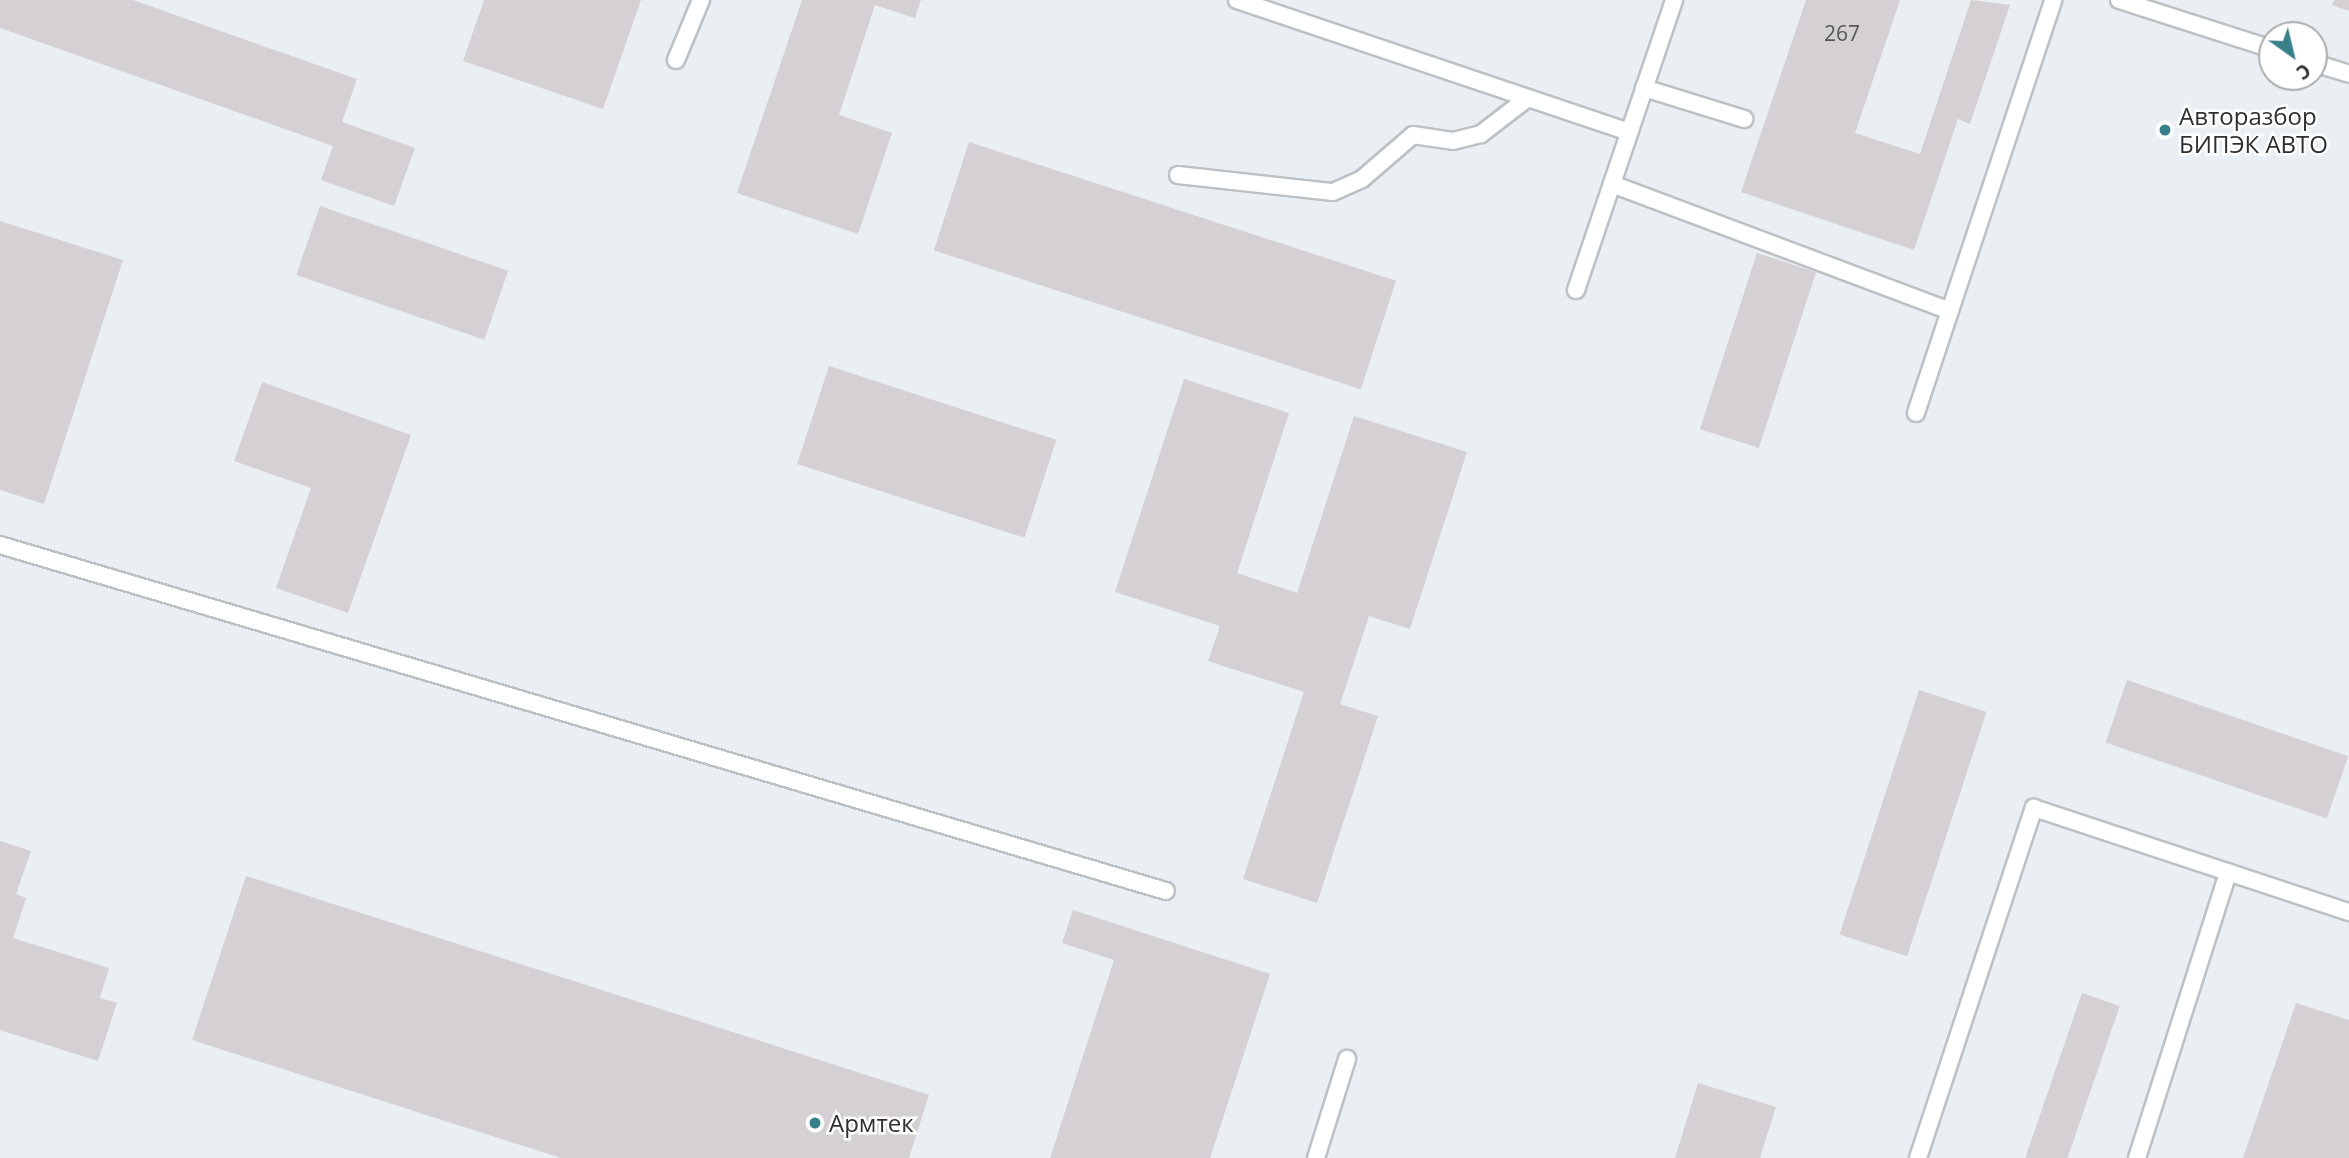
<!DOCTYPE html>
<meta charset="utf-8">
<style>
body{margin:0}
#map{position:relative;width:2349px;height:1158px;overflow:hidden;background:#eaeff3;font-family:"Open Sans",sans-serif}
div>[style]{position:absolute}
.building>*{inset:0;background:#d5d0d4;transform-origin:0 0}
.roads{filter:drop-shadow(2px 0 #bcc1c5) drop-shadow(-2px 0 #bcc1c5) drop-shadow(0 2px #bcc1c5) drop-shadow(0 -2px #bcc1c5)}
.lane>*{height:16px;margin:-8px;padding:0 8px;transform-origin:8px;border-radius:8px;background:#fff}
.dots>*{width:19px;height:19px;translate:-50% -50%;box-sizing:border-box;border:4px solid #fff;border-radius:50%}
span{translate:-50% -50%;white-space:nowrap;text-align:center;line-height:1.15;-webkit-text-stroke:5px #fff;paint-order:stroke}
.number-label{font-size:21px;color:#58585a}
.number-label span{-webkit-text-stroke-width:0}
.poi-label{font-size:24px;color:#2f3032}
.left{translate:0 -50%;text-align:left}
.north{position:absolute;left:2258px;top:21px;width:70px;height:70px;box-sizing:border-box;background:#fff;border:2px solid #acacad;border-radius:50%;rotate:146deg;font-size:19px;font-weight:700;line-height:28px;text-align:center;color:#2f3032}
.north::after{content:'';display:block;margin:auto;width:24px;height:32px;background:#39808a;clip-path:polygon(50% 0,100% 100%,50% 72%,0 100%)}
</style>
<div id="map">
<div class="building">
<i style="clip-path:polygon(0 0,133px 0,357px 79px,342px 122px,415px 148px,394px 206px,321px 180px,333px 146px,0 28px)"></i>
<i style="clip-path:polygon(484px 0,641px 0,603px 109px,463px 61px)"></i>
<i style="clip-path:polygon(802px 0,921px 0,915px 18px,875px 5px,839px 115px,892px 133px,858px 234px,737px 193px)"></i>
<i style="clip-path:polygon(1806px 0,1900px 0,1855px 133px,1920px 154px,1971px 0,2010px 5px,1970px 124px,1958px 119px,1914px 250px,1741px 192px)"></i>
<i style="clip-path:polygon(2334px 0,2349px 0,2349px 11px,2332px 5px)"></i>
<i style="left:969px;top:142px;width:449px;height:114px;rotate:18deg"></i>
<i style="left:320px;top:206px;width:199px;height:73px;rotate:19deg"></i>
<i style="clip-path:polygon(0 221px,123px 260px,44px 504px,0 490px)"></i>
<i style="left:1757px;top:253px;width:62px;height:185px;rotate:18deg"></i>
<i style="left:829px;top:366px;width:239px;height:103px;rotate:18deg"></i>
<i style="clip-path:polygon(1184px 379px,1289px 413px,1237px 573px,1297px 593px,1354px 416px,1467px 452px,1410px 629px,1369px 616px,1340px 704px,1378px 716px,1317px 903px,1243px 879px,1304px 692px,1208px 661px,1220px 626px,1115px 592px)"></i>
<i style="clip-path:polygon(262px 382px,411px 435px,348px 613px,276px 588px,311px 488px,234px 461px)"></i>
<i style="left:2127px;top:680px;width:234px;height:66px;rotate:19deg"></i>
<i style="left:1919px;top:690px;width:71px;height:257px;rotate:18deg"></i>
<i style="clip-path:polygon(0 841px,31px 851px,16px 894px,26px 898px,13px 938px,109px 968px,100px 998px,117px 1003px,98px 1061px,0 1030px)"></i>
<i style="clip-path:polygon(246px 876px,929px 1095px,909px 1158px,561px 1158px,192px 1040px)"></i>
<i style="clip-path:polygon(1073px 910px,1270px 974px,1210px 1158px,1050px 1158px,1114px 960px,1062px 943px)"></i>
<i style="left:2082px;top:993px;width:40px;height:174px;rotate:19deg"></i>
<i style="clip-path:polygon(2296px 1003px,2349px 1020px,2349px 1158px,2243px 1158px)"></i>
<i style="clip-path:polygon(1698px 1083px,1776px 1107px,1760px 1158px,1675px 1158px)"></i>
</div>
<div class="roads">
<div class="lane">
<i style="left:1237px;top:0;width:414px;rotate:18.6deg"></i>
<i style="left:2119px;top:0;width:161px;rotate:17.8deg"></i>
<i style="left:676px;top:60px;width:65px;rotate:-67.4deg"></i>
<i style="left:2314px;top:63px;width:37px;rotate:17deg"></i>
<i style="left:1644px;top:88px;width:105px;rotate:17.2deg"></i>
<i style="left:1178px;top:175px;width:156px;rotate:6.3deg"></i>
<i style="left:1333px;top:192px;width:32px;rotate:-24deg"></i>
<i style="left:1362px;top:179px;width:67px;rotate:-40.8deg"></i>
<i style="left:1413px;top:135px;width:40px;rotate:8.5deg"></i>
<i style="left:1453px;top:141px;width:29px;rotate:-14deg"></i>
<i style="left:1481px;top:134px;width:59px;rotate:-37.5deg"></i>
<i style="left:1612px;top:184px;width:361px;rotate:20.6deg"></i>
<i style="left:1576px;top:290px;width:306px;rotate:-71.3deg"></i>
<i style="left:1916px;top:413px;width:435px;rotate:-71.6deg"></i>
<i style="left:0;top:545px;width:1216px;rotate:16.53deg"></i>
<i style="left:1316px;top:1158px;width:104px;rotate:-72.6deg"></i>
<i style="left:1918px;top:1158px;width:369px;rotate:-71.7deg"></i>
<i style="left:2034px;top:808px;width:332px;rotate:18.3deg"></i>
<i style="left:2137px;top:1158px;width:300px;rotate:-72.3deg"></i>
</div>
</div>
<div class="dots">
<i style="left:2165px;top:130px;background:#39808a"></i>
<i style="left:815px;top:1123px;background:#39808a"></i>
</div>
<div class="number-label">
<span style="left:1842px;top:33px">267</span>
</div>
<div class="poi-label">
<span class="left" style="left:2179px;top:130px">Авторазбор<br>БИПЭК АВТО</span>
<span class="left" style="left:829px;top:1123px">Армтек</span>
</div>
<div class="north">С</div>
</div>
